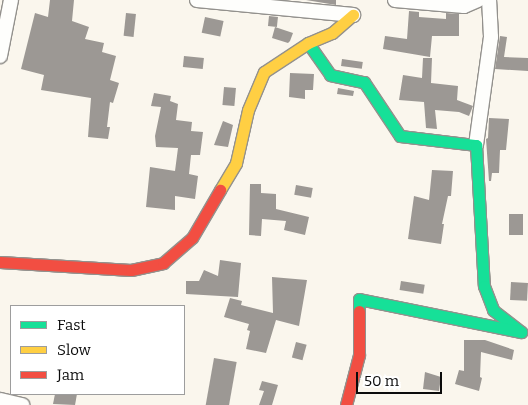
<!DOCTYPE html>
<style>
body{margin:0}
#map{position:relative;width:528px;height:405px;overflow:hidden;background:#faf6ed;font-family:Bitter,serif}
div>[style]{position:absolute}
.building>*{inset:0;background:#9c9894;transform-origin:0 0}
.roads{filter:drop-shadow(1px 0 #93918d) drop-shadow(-1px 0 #93918d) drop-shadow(0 1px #93918d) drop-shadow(0 -1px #93918d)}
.street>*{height:14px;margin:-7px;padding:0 7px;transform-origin:7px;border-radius:7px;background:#fefefc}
.fast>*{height:11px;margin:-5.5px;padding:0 5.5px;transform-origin:5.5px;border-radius:5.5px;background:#16e098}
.slow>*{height:11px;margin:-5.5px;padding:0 5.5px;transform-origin:5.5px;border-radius:5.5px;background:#ffcf43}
.jam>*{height:11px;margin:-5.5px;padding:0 5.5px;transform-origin:5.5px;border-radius:5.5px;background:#f24e42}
span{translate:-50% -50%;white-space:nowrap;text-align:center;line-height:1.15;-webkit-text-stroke:5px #fff;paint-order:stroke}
.legend{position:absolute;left:10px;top:305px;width:175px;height:90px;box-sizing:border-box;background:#fff;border:1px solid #9d9d9d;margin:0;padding:6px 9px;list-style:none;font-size:15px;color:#0b0b0b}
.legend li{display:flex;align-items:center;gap:10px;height:25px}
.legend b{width:25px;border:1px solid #9d9d9d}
.scale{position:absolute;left:356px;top:372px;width:86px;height:22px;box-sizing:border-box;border:2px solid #0b0b0b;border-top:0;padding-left:6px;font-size:15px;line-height:18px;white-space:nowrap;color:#0b0b0b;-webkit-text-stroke:4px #fff;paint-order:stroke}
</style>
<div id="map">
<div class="building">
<i style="clip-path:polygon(50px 0,74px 0,72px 21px,89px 27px,85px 39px,104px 43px,102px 52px,116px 56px,110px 80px,119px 83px,113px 103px,110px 102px,107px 127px,110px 127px,108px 139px,88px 137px,91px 98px,41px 90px,44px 75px,21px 69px,35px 13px,48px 17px)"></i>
<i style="clip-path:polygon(306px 0,336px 0,336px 5px)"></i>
<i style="clip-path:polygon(409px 11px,419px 12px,419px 17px,446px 19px,446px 13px,459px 14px,459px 36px,432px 36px,430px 57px,383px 49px,385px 36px,407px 39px)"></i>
<i style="left:126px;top:13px;width:10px;height:23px;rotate:6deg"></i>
<i style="left:269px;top:16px;width:9px;height:10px;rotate:6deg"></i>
<i style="left:205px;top:17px;width:19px;height:16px;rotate:12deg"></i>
<i style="clip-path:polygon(275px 27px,293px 33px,290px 41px,288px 43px,272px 38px)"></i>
<i style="clip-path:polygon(500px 36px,507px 37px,504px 57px,528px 58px,528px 71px,495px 69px)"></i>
<i style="left:184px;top:56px;width:20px;height:11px;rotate:6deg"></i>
<i style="clip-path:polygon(423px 58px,432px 58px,431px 83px,458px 86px,457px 100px,473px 106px,469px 116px,459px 112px,435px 110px,437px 129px,426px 128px,424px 102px,399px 100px,403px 75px,422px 78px)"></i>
<i style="left:342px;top:59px;width:21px;height:7px;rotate:8deg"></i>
<i style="clip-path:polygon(290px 73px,314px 74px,313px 90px,305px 90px,305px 99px,289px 97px)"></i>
<i style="left:224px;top:87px;width:12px;height:18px;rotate:5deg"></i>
<i style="clip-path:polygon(338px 88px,354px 91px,353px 96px,337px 94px)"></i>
<i style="clip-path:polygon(154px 93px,171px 96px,170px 101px,178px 104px,176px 120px,192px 122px,191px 131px,203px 132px,200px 155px,191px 155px,189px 174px,198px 176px,195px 199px,175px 196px,175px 210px,146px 207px,150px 167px,175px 171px,178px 148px,156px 147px,155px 136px,161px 107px,151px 106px)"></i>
<i style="clip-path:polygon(489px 118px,509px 119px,506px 150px,500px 150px,499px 173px,492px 173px,491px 181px,489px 181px,486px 139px,488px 138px)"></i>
<i style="clip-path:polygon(223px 121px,233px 125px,228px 147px,214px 145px)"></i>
<i style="clip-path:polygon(432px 170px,453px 171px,451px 196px,448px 196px,442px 224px,444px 224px,441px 244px,408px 239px,414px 196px,429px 200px)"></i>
<i style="clip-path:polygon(250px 184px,261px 184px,261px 193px,276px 194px,276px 209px,309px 217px,305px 235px,284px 230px,286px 221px,262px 219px,261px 236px,249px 235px)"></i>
<i style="left:296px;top:185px;width:17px;height:10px;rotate:10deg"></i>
<i style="left:523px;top:214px;width:21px;height:14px;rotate:90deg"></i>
<i style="clip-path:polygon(220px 260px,241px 263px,238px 297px,186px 294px,186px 281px,199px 281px,204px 270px,218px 276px)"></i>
<i style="clip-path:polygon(272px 277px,307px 280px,299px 326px,276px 320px,266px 353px,246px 349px,250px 331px,247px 330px,249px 324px,224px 317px,230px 298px,242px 301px,241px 305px,273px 313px)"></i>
<i style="left:401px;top:281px;width:24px;height:9px;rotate:9deg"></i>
<i style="left:511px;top:282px;width:17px;height:18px;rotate:3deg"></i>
<i style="clip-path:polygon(464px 340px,485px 340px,514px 350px,512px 360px,481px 352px,480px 377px,482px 378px,479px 391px,455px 384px,459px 370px,464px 371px)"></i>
<i style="left:296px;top:342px;width:11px;height:16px;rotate:15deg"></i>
<i style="left:214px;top:358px;width:23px;height:48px;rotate:10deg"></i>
<i style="clip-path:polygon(425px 372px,441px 377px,439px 391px,423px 389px)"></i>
<i style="clip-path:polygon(262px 381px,278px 385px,272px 405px,259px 405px,264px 391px,259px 390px)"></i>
<i style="clip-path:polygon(55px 394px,77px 394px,75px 405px,53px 404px)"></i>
</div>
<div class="roads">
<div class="street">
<i style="left:197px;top:0;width:157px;rotate:5.5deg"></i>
<i style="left:395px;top:0;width:69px;rotate:5deg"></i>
<i style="left:464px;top:6px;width:15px;rotate:-23deg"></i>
<i style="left:0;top:56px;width:57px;rotate:-78.9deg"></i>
<i style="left:476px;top:145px;width:109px;rotate:-82.1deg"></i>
<i style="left:491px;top:37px;width:37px;rotate:-93deg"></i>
<i style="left:0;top:400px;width:23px;rotate:13deg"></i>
</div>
<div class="fast">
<i style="left:308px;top:43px;width:39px;rotate:55deg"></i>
<i style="left:330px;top:75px;width:35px;rotate:12deg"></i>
<i style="left:364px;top:82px;width:65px;rotate:56.3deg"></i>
<i style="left:400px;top:136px;width:77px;rotate:6.8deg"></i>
<i style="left:476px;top:145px;width:141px;rotate:86.8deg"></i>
<i style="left:484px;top:286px;width:26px;rotate:69deg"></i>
<i style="left:493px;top:310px;width:36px;rotate:38deg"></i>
<i style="left:521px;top:332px;width:165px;rotate:-168.5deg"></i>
<i style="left:359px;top:299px;width:12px;rotate:90deg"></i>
</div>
<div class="slow">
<i style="left:220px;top:190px;width:31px;rotate:-59deg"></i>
<i style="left:236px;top:163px;width:54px;rotate:-77.2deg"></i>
<i style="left:248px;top:110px;width:41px;rotate:-67.2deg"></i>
<i style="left:264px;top:72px;width:53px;rotate:-33.4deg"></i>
<i style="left:308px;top:43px;width:26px;rotate:-23deg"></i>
<i style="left:332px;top:33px;width:28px;rotate:-41deg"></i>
</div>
<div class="jam">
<i style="left:0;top:262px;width:131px;rotate:3.5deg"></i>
<i style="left:131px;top:270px;width:33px;rotate:-12deg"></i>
<i style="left:163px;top:263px;width:38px;rotate:-41deg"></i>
<i style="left:192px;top:238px;width:56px;rotate:-59.7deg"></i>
<i style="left:346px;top:405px;width:52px;rotate:-75.4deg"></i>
<i style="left:359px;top:355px;width:44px;rotate:-90deg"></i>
</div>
</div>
<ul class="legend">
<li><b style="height:6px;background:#16e098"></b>Fast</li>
<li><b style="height:6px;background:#ffcf43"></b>Slow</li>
<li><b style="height:6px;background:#f24e42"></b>Jam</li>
</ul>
<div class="scale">50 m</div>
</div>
